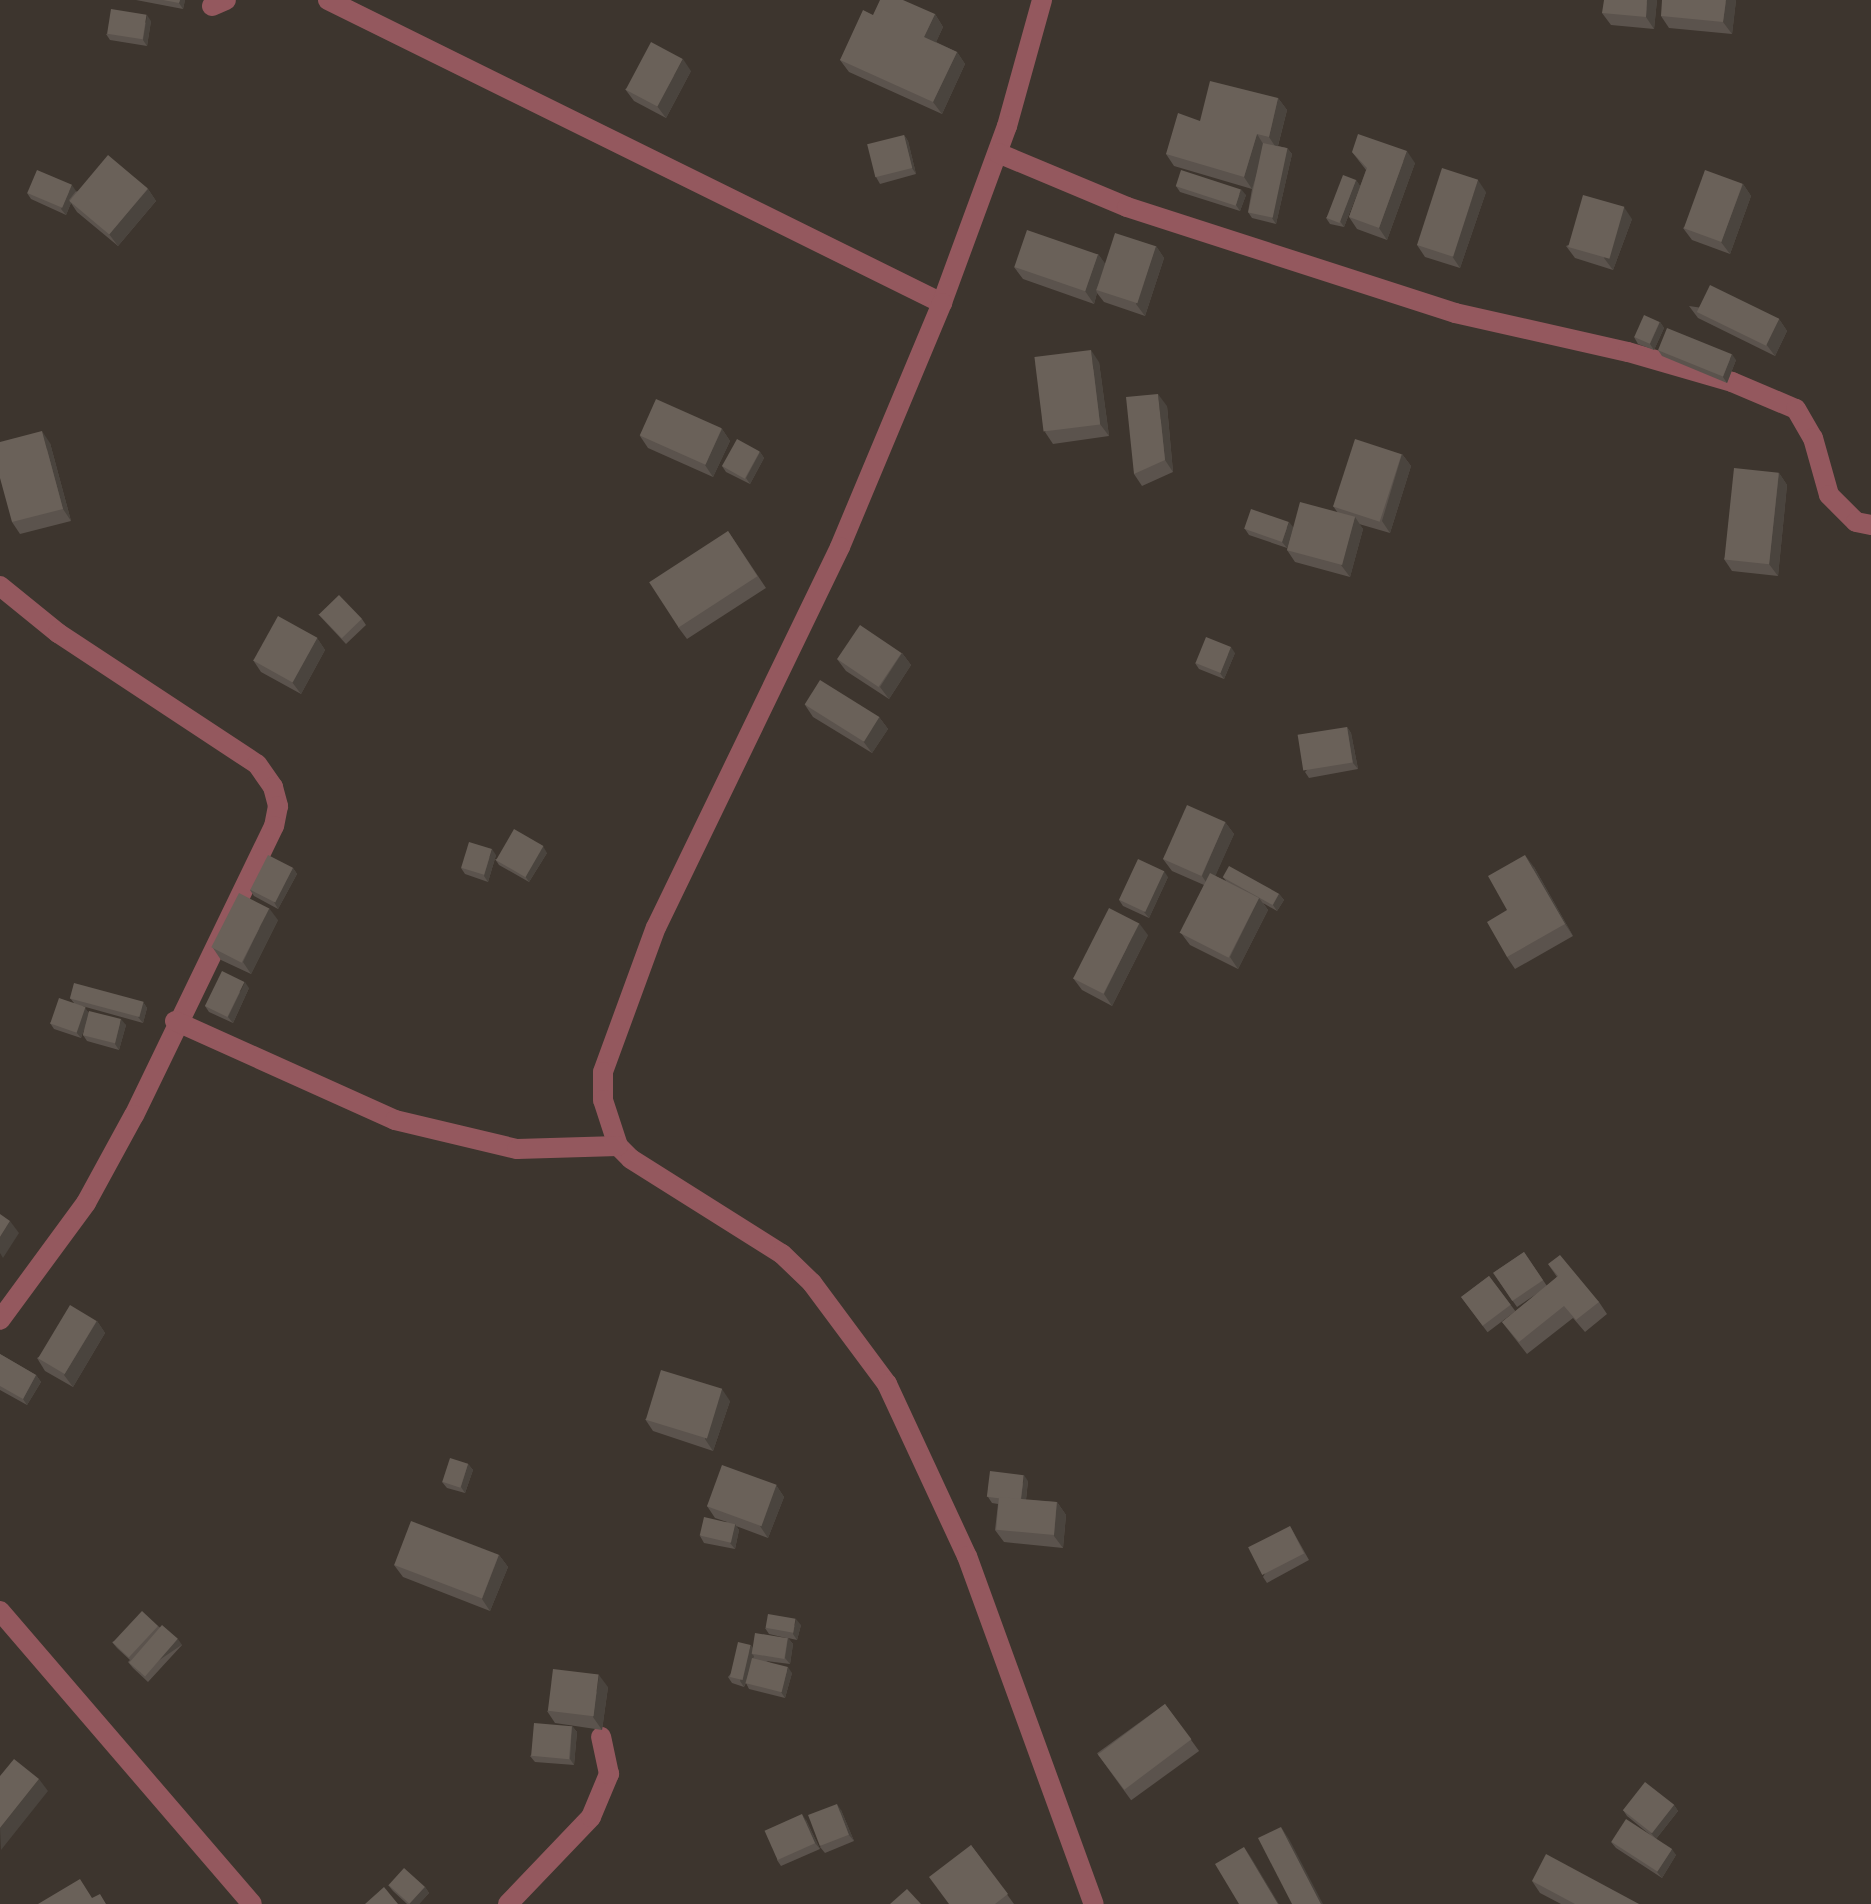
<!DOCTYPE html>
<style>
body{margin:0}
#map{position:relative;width:1871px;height:1904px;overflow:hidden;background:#3d352e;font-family:"Fira Sans",sans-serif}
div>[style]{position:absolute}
.street>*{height:20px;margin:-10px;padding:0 10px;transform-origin:10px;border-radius:10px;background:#94585e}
.wall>*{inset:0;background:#5b534d;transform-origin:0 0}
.shaded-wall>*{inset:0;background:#4a443e;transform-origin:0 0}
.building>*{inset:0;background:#6a6159;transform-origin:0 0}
span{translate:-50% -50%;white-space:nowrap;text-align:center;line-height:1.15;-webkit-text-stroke:8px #332b24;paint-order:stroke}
</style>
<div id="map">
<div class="street">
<i style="left:328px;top:0;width:685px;rotate:26.27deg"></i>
<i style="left:1042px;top:0;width:131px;rotate:105.5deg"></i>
<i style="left:1007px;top:126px;width:189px;rotate:110.2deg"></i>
<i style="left:942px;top:303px;width:264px;rotate:112.7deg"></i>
<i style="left:840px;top:547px;width:422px;rotate:115.8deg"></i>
<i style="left:656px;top:927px;width:154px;rotate:110.1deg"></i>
<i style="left:603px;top:1072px;width:28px;rotate:90deg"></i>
<i style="left:603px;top:1100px;width:48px;rotate:71.9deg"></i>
<i style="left:618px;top:1146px;width:18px;rotate:45deg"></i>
<i style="left:631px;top:1159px;width:178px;rotate:32.2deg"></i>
<i style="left:782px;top:1254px;width:42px;rotate:44deg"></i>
<i style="left:812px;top:1283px;width:126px;rotate:53.4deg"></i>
<i style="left:887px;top:1384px;width:190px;rotate:65.1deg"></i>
<i style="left:967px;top:1556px;width:370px;rotate:70deg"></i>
<i style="left:212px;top:6px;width:15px;rotate:-23deg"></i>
<i style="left:998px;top:153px;width:140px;rotate:22.7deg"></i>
<i style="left:1127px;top:207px;width:345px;rotate:17.9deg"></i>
<i style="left:1455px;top:313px;width:177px;rotate:12.7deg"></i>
<i style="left:1628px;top:352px;width:108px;rotate:16.1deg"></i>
<i style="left:1732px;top:382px;width:69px;rotate:22.9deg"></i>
<i style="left:1796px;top:409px;width:34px;rotate:60deg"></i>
<i style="left:1813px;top:438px;width:59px;rotate:74.3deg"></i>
<i style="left:1829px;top:495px;width:38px;rotate:45deg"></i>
<i style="left:1856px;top:522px;width:15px;rotate:11deg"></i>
<i style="left:0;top:586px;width:75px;rotate:39deg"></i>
<i style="left:58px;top:633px;width:238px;rotate:33.4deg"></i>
<i style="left:257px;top:764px;width:28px;rotate:55deg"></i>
<i style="left:273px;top:787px;width:20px;rotate:75deg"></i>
<i style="left:278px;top:806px;width:20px;rotate:101deg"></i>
<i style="left:274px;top:826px;width:321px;rotate:115.8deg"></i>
<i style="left:134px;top:1115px;width:100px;rotate:118.6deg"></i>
<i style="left:86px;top:1203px;width:145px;rotate:126.3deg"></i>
<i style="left:175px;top:1021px;width:241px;rotate:24.2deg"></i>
<i style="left:395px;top:1120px;width:125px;rotate:13.4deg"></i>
<i style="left:517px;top:1149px;width:101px;rotate:-1.7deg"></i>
<i style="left:0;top:1611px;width:386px;rotate:49.3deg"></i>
<i style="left:508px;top:1904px;width:120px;rotate:-46.3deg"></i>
<i style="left:591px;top:1817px;width:47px;rotate:-67.3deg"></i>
<i style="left:609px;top:1774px;width:38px;rotate:-102deg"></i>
</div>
<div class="wall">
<i style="clip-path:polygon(136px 0,185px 0,183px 9px)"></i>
<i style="clip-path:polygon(1657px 0,1654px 29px,1611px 25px,1602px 13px)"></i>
<i style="clip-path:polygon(1736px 0,1732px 34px,1669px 28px,1661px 16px)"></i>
<i style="clip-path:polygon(935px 14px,943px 27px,936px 42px,957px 52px,965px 64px,942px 114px,849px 72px,840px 60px,873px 15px)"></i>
<i style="clip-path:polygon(151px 21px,147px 46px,110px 40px,106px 34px)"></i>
<i style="clip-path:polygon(691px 71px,666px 118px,634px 101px,625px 89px)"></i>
<i style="clip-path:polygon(1278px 98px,1287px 110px,1278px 146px,1287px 148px,1292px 154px,1276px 224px,1252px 218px,1248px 212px,1252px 189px,1174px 166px,1166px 154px,1200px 121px)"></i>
<i style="clip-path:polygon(904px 135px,908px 141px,916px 174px,880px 184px,876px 177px)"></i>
<i style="clip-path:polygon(1352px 152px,1415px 163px,1387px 240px,1357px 229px,1349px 217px,1366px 170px)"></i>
<i style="clip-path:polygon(1356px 180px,1360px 186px,1344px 227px,1330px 224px,1326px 218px)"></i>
<i style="clip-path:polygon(1743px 184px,1751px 196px,1730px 254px,1692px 240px,1683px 228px)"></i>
<i style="clip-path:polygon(1176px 186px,1246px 195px,1240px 211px,1180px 192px)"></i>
<i style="clip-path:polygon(148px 189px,156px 201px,118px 246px,77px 212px,71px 203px,66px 215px,31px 199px,27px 193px)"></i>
<i style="clip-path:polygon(1486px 192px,1460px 268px,1425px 257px,1417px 245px)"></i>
<i style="clip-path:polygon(1632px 219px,1613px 270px,1575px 258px,1566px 246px)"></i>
<i style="clip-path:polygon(1156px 246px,1164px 258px,1145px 316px,1104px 302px,1097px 293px,1094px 304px,1023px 279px,1014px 267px,1098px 254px,1105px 264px)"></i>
<i style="clip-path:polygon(1689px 306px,1779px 319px,1787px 331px,1775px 356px,1698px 318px)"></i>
<i style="clip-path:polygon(1660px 322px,1664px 328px,1654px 350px,1638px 344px,1634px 337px)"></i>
<i style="clip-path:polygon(1658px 350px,1736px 360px,1727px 383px,1662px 356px)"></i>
<i style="clip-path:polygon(1099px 362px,1109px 436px,1053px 444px,1045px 432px)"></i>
<i style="clip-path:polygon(1167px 406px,1173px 472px,1142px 486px,1134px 474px)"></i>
<i style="clip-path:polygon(722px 429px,730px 441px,713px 477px,648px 448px,640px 436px)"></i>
<i style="clip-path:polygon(50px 443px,71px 521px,20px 534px,12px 522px)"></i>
<i style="clip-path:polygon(760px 452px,764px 458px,750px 484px,726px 472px,722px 466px)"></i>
<i style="clip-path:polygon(1402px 454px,1411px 466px,1390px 533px,1359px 524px,1363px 529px,1350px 577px,1295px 562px,1287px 550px,1290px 537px,1287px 548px,1249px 535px,1245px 529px,1293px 528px,1338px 513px,1333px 506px)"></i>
<i style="clip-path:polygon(1779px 473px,1787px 485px,1778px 576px,1732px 571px,1724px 559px)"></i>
<i style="clip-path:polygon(728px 531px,766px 588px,687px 639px,678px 627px)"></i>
<i style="clip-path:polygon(318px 614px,362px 619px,366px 625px,346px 644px)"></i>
<i style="clip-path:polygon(317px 638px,325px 650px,301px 694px,261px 672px,253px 660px)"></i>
<i style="clip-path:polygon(902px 653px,911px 665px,889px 699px,846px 671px,837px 659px)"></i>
<i style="clip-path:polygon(1235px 653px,1224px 679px,1199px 669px,1195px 663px)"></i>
<i style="clip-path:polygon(805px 705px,879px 717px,888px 729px,872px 753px,813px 717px)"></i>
<i style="clip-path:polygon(1347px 727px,1351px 733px,1358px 769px,1309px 778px,1305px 772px)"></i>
<i style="clip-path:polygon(1225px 822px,1234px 834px,1215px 876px,1226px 881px,1223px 877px,1279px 894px,1284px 900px,1277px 911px,1263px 903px,1268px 910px,1238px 969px,1190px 945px,1181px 933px,1204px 885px,1172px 871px,1163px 859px)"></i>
<i style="clip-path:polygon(547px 853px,529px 882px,499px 865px,495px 859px)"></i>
<i style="clip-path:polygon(496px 855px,488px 882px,465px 874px,461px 868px)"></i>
<i style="clip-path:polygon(1534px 867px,1573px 936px,1515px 969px,1507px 957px,1507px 910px)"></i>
<i style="clip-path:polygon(293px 868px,297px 874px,278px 909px,254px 896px,250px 890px)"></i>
<i style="clip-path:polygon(1168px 877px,1149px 918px,1123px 906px,1119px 900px)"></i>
<i style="clip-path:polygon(278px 920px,251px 974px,221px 960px,213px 948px)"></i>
<i style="clip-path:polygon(1148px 935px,1112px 1006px,1082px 990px,1073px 978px)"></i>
<i style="clip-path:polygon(249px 988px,233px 1023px,209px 1012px,205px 1006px)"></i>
<i style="clip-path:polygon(70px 998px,143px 1002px,147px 1008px,143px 1023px,82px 1006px,89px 1013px,126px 1025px,119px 1050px,87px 1041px,83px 1035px,85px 1026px,81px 1038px,54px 1029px,50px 1023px,74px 1003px)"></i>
<i style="clip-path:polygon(1524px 1252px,1547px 1286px,1557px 1277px,1548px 1264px,1599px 1302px,1607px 1314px,1585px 1332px,1573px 1318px,1527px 1354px,1502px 1322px,1538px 1293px,1517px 1307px,1493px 1273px)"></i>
<i style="left:1489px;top:1276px;width:44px;height:35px;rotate:53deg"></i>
<i style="clip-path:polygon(97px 1321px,105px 1333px,73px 1387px,45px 1371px,37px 1358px)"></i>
<i style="clip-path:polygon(0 1354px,36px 1375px,41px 1382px,27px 1405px,0 1390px)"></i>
<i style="clip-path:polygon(730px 1401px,713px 1451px,653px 1431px,645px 1419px)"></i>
<i style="clip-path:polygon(468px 1464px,473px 1470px,465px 1493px,447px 1488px,442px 1482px)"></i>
<i style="clip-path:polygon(1028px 1481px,1026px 1500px,1057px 1502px,1066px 1515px,1063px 1548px,1004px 1542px,995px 1530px,998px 1504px,992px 1503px,988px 1497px)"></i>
<i style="clip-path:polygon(776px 1485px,784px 1497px,768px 1538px,736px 1526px,739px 1530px,735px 1549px,704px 1543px,700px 1536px,727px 1522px,715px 1518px,707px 1506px)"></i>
<i style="clip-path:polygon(1290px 1526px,1309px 1560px,1267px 1583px,1263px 1577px)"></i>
<i style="clip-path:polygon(499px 1555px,508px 1567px,490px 1611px,403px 1577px,394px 1565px)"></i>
<i style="clip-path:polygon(801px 1625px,797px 1640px,788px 1638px,793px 1644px,790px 1664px,766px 1661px,792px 1673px,785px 1698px,749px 1689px,746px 1683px,744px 1687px,732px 1683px,728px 1677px,753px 1648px,786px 1638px,769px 1634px,765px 1628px)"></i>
<i style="clip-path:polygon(158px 1626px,182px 1645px,148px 1682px,133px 1668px,128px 1662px,130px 1660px,117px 1648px,112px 1642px)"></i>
<i style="clip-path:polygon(608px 1687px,602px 1730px,555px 1723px,547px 1711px)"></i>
<i style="left:1165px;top:1704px;width:58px;height:84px;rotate:54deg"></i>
<i style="clip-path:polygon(572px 1726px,577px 1732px,574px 1765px,535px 1762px,530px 1756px)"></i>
<i style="clip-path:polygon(1674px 1805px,1678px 1811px,1656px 1839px,1676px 1855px,1662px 1878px,1616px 1848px,1611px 1842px,1654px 1838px,1627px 1816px,1623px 1810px)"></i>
<i style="clip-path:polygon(841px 1810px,854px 1841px,825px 1853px,820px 1847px)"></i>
<i style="clip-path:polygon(806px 1820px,820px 1849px,781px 1866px,777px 1860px)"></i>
<i style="clip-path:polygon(971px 1845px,1014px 1904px,949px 1904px)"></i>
<i style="clip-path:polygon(1532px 1881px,1639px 1904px,1561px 1904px,1540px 1893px)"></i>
<i style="clip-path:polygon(388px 1885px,425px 1887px,429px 1893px,419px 1904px,407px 1904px,393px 1891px)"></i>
</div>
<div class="shaded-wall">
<i style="clip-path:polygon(180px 0,185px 0,183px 9px,179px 3px)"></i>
<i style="clip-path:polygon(1647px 0,1657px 0,1654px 29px,1646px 17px)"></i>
<i style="clip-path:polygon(1726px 0,1736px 0,1732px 34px,1723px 22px)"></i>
<i style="clip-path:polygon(935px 14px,943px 27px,933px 49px,924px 37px)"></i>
<i style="clip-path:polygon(147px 15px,151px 21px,147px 46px,143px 40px)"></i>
<i style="clip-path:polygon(957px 52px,965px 64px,942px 114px,933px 102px)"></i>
<i style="clip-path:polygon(683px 59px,691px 71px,666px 118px,657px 106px)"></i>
<i style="clip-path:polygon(1278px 98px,1287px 110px,1277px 149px,1269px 137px)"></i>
<i style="clip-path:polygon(1257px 134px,1265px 147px,1252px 189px,1244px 177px)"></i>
<i style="clip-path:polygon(904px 135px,908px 141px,916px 174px,912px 168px)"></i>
<i style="clip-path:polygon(1287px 148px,1292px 154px,1276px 224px,1272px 218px)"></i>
<i style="clip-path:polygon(1407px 151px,1415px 163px,1387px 240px,1379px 228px)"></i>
<i style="clip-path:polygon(1356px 180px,1360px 186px,1344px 227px,1340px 221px)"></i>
<i style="clip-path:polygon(1478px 180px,1486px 192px,1460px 268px,1452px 256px)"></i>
<i style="clip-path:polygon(1743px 184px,1751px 196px,1730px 254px,1721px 242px)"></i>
<i style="clip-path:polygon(72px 185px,76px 191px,69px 200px,71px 203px,66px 215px,61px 209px)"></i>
<i style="clip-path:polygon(148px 189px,156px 201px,118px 246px,109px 234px)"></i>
<i style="clip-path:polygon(1241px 189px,1246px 195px,1240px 211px,1236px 205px)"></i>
<i style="clip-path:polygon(1624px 207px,1632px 219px,1613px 270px,1604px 258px)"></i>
<i style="clip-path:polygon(1156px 246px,1164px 258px,1145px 316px,1136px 304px)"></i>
<i style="clip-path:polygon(1098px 254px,1107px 266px,1096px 290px,1097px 293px,1094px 304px,1085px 291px)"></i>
<i style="clip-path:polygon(1779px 319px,1787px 331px,1775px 356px,1766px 344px)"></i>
<i style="clip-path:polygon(1660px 322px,1664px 328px,1654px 350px,1650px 344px)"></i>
<i style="clip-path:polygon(1091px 350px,1099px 362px,1109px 436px,1100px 424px)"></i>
<i style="clip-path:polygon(1732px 354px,1736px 360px,1727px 383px,1723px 377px)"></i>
<i style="clip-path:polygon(1158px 394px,1167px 406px,1173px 472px,1165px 460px)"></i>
<i style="clip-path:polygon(722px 429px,730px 441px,713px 477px,705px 465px)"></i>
<i style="clip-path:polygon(42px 431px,50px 443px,71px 521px,63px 509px)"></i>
<i style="clip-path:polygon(760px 452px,764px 458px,750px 484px,746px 478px)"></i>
<i style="clip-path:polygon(1402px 454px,1411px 466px,1390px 533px,1382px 521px)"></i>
<i style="clip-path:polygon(1779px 473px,1787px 485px,1778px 576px,1769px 564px)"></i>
<i style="clip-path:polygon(1355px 517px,1363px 529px,1350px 577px,1341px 565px)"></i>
<i style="clip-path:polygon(1289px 522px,1294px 528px,1287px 548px,1282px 542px)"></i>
<i style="clip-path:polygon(317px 638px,325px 650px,301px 694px,292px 682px)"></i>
<i style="clip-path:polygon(1231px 647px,1235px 653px,1224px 679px,1220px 673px)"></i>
<i style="clip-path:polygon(902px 653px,911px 665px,889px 699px,880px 687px)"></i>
<i style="clip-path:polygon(879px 717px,888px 729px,872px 753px,863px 741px)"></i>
<i style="clip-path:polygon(1347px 727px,1351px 733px,1358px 769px,1353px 763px)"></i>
<i style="clip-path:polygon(1225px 822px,1234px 834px,1210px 888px,1202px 876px)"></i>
<i style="clip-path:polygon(543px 846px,547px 853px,529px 882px,525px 876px)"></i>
<i style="clip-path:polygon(492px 849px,496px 855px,488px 882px,484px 876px)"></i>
<i style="clip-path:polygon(1525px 855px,1534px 867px,1573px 936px,1565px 924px)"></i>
<i style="clip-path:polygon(293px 868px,297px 874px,278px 909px,274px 902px)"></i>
<i style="clip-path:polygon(1164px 871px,1168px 877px,1149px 918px,1144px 912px)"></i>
<i style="clip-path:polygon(1279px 894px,1284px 900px,1277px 911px,1273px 905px)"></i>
<i style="clip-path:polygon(1259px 898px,1268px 910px,1238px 969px,1230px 957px)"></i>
<i style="clip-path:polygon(269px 908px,278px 920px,251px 974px,243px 962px)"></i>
<i style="clip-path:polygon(1139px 923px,1148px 935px,1112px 1006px,1104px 994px)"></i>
<i style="clip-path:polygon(245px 982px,249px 988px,233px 1023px,228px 1017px)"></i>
<i style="clip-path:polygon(143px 1002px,147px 1008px,143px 1023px,138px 1017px)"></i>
<i style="clip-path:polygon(85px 1007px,89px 1014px,81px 1038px,76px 1032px)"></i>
<i style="clip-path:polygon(121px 1019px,126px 1025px,119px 1050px,115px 1044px)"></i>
<i style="clip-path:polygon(10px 1221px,19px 1233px,3px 1258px,0 1253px,0 1237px)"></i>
<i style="clip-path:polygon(97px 1321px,105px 1333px,73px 1387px,64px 1375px)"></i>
<i style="clip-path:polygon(36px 1375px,41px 1382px,27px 1405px,23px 1399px)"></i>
<i style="clip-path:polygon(722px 1389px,730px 1401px,713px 1451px,705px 1439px)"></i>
<i style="clip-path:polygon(468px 1464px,473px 1470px,465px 1493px,461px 1487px)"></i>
<i style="clip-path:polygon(1024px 1475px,1028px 1481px,1025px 1507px,1021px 1501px)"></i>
<i style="clip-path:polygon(776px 1485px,784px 1497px,768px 1538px,760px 1526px)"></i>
<i style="clip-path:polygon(1057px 1502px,1066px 1515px,1063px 1548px,1054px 1536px)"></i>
<i style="clip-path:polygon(735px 1524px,739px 1530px,735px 1549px,730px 1543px)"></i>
<i style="clip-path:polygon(499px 1555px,508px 1567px,490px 1611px,482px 1599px)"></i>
<i style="clip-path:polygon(796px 1619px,801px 1625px,797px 1640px,793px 1634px)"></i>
<i style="clip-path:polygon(788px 1638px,793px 1644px,790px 1664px,785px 1658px)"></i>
<i style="left:178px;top:1639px;width:7px;height:50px;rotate:56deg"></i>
<i style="clip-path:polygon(751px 1645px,755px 1651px,752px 1654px,754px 1656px,744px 1687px,740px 1681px)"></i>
<i style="clip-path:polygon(788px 1667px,792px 1673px,785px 1698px,781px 1692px)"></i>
<i style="clip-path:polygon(599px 1675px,608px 1687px,602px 1730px,593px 1717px)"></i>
<i style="clip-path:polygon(572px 1726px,577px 1732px,574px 1765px,570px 1759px)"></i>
<i style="clip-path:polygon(39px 1779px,48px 1791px,1px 1850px,0 1828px)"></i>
<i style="clip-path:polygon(837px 1804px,841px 1810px,854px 1841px,849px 1835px)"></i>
<i style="clip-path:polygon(1674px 1805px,1678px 1811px,1656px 1839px,1651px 1833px)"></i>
<i style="clip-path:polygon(802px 1814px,806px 1820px,820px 1849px,815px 1843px)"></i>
<i style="clip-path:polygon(1281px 1827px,1289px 1839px,1323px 1904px,1321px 1904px)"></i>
<i style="clip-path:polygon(1244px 1847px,1252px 1859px,1279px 1904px,1278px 1904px)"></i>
<i style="clip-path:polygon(1672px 1849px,1676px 1855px,1662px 1878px,1657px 1872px)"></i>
<i style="clip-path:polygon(425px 1887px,429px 1893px,419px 1904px,409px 1904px)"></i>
</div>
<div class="building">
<i style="clip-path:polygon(163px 0,180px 0,179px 3px)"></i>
<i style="clip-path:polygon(880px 0,903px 0,935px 14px,924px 37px,957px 52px,933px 102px,840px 60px,863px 10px,873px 15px)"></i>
<i style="clip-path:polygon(1604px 0,1647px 0,1646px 17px,1602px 13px)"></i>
<i style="clip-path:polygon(1662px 0,1726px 0,1723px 22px,1661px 16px)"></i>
<i style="left:111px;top:9px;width:36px;height:25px;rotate:9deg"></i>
<i style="left:651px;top:42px;width:36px;height:54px;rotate:28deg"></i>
<i style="clip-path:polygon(1210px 81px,1278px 98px,1269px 137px,1257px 134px,1244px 177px,1166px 154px,1178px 113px,1200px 121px)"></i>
<i style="clip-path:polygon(1358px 134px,1407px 151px,1379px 228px,1349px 217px,1367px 168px,1352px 152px)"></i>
<i style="left:904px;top:135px;width:34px;height:38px;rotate:76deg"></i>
<i style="left:1263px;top:143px;width:25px;height:71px;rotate:12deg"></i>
<i style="left:108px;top:155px;width:52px;height:60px;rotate:40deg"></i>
<i style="left:1442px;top:168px;width:38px;height:81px;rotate:18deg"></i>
<i style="left:37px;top:170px;width:38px;height:25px;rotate:23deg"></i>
<i style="left:1181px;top:170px;width:63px;height:17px;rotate:18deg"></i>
<i style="left:1705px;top:170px;width:40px;height:62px;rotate:20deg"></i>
<i style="left:1343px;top:175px;width:14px;height:46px;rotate:21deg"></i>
<i style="left:1583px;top:195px;width:43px;height:54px;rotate:16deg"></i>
<i style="left:1027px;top:230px;width:75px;height:39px;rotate:19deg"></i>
<i style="left:1115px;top:233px;width:43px;height:60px;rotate:18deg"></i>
<i style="left:1710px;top:285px;width:77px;height:30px;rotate:26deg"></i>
<i style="left:1644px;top:315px;width:17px;height:24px;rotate:24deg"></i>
<i style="left:1667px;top:328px;width:70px;height:24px;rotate:22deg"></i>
<i style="left:1091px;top:350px;width:75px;height:57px;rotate:83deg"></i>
<i style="clip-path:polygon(1158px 394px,1165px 460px,1134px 474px,1126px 397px)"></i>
<i style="left:656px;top:399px;width:72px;height:40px;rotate:24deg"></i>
<i style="clip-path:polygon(42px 431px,63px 509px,12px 522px,0 478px,0 442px)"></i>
<i style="left:737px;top:439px;width:26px;height:31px;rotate:29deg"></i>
<i style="left:1355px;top:439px;width:49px;height:71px;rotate:18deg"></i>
<i style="left:1734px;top:468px;width:45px;height:92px;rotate:6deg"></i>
<i style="left:1300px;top:502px;width:57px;height:50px;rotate:15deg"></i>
<i style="left:1251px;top:509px;width:40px;height:21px;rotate:19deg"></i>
<i style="left:728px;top:531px;width:54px;height:94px;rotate:57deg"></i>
<i style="left:339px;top:595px;width:33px;height:28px;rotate:46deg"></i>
<i style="left:278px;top:616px;width:45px;height:51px;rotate:29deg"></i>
<i style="left:860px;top:625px;width:50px;height:41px;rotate:34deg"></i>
<i style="left:1206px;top:637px;width:27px;height:28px;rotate:22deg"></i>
<i style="left:820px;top:680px;width:70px;height:29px;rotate:32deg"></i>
<i style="left:1347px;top:727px;width:36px;height:50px;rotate:81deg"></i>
<i style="left:1187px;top:805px;width:42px;height:59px;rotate:24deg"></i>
<i style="left:514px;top:829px;width:34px;height:36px;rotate:30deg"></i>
<i style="left:469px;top:842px;width:24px;height:27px;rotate:17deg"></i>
<i style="left:268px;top:855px;width:28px;height:39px;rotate:27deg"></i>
<i style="clip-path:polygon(1525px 855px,1565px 924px,1507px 957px,1487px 922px,1507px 910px,1488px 876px)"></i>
<i style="left:1138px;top:859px;width:29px;height:45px;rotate:25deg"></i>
<i style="left:1229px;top:866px;width:57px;height:13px;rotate:29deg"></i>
<i style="left:1210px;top:873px;width:55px;height:67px;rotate:27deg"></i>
<i style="left:239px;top:893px;width:34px;height:61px;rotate:27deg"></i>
<i style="left:1109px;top:908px;width:34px;height:79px;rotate:27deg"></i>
<i style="left:222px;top:971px;width:25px;height:39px;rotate:26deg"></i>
<i style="left:74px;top:983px;width:72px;height:16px;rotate:15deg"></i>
<i style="left:59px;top:998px;width:28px;height:27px;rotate:19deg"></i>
<i style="left:89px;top:1011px;width:33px;height:25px;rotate:14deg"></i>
<i style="clip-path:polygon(0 1214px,10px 1221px,0 1237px)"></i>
<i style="left:1524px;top:1252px;width:34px;height:37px;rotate:56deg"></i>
<i style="clip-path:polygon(1560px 1255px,1599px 1302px,1576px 1320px,1564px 1306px,1519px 1342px,1502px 1322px,1558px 1276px,1548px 1264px)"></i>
<i style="left:1489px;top:1276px;width:36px;height:35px;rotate:53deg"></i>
<i style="left:70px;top:1305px;width:31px;height:62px;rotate:31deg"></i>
<i style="clip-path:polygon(0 1354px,36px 1375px,23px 1399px,0 1386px)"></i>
<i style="left:661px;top:1370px;width:64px;height:52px;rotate:17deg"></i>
<i style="left:450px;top:1458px;width:19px;height:25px;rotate:18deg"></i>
<i style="left:722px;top:1465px;width:58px;height:44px;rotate:20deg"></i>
<i style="left:990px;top:1471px;width:34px;height:26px;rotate:7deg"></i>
<i style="left:999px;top:1497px;width:58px;height:33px;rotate:5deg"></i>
<i style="left:704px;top:1517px;width:32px;height:19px;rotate:13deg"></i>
<i style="left:411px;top:1521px;width:94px;height:47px;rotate:21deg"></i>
<i style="left:1290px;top:1526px;width:31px;height:47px;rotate:63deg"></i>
<i style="left:142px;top:1611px;width:22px;height:43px;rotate:43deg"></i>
<i style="left:768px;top:1614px;width:28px;height:14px;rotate:10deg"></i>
<i style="left:162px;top:1625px;width:21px;height:50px;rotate:41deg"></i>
<i style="left:755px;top:1633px;width:33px;height:21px;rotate:9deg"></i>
<i style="left:738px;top:1642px;width:13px;height:36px;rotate:13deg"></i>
<i style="left:752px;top:1658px;width:37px;height:26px;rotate:14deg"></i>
<i style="left:553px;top:1669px;width:46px;height:42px;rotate:7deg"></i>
<i style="left:1165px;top:1704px;width:44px;height:84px;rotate:53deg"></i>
<i style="left:534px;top:1723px;width:38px;height:33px;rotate:5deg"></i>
<i style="clip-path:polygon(14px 1759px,39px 1779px,0 1828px,0 1776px)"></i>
<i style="left:1645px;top:1782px;width:37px;height:36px;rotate:38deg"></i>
<i style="left:837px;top:1804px;width:33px;height:31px;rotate:69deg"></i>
<i style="left:802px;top:1814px;width:32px;height:41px;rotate:66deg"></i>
<i style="left:1626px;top:1819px;width:55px;height:27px;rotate:33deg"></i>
<i style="clip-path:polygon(1281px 1827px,1321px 1904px,1292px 1904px,1258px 1838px)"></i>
<i style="clip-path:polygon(971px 1845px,1008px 1894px,995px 1904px,949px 1904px,929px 1877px)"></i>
<i style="clip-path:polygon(1244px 1847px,1278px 1904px,1239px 1904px,1215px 1864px)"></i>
<i style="clip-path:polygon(1546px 1854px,1639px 1904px,1575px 1904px,1532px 1881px)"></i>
<i style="left:404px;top:1868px;width:28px;height:23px;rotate:42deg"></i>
<i style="clip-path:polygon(80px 1879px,92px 1898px,100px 1894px,106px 1904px,38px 1904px)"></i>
<i style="clip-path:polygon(384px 1887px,398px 1904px,365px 1904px)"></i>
<i style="clip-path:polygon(907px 1889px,921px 1904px,890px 1904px)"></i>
</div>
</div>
